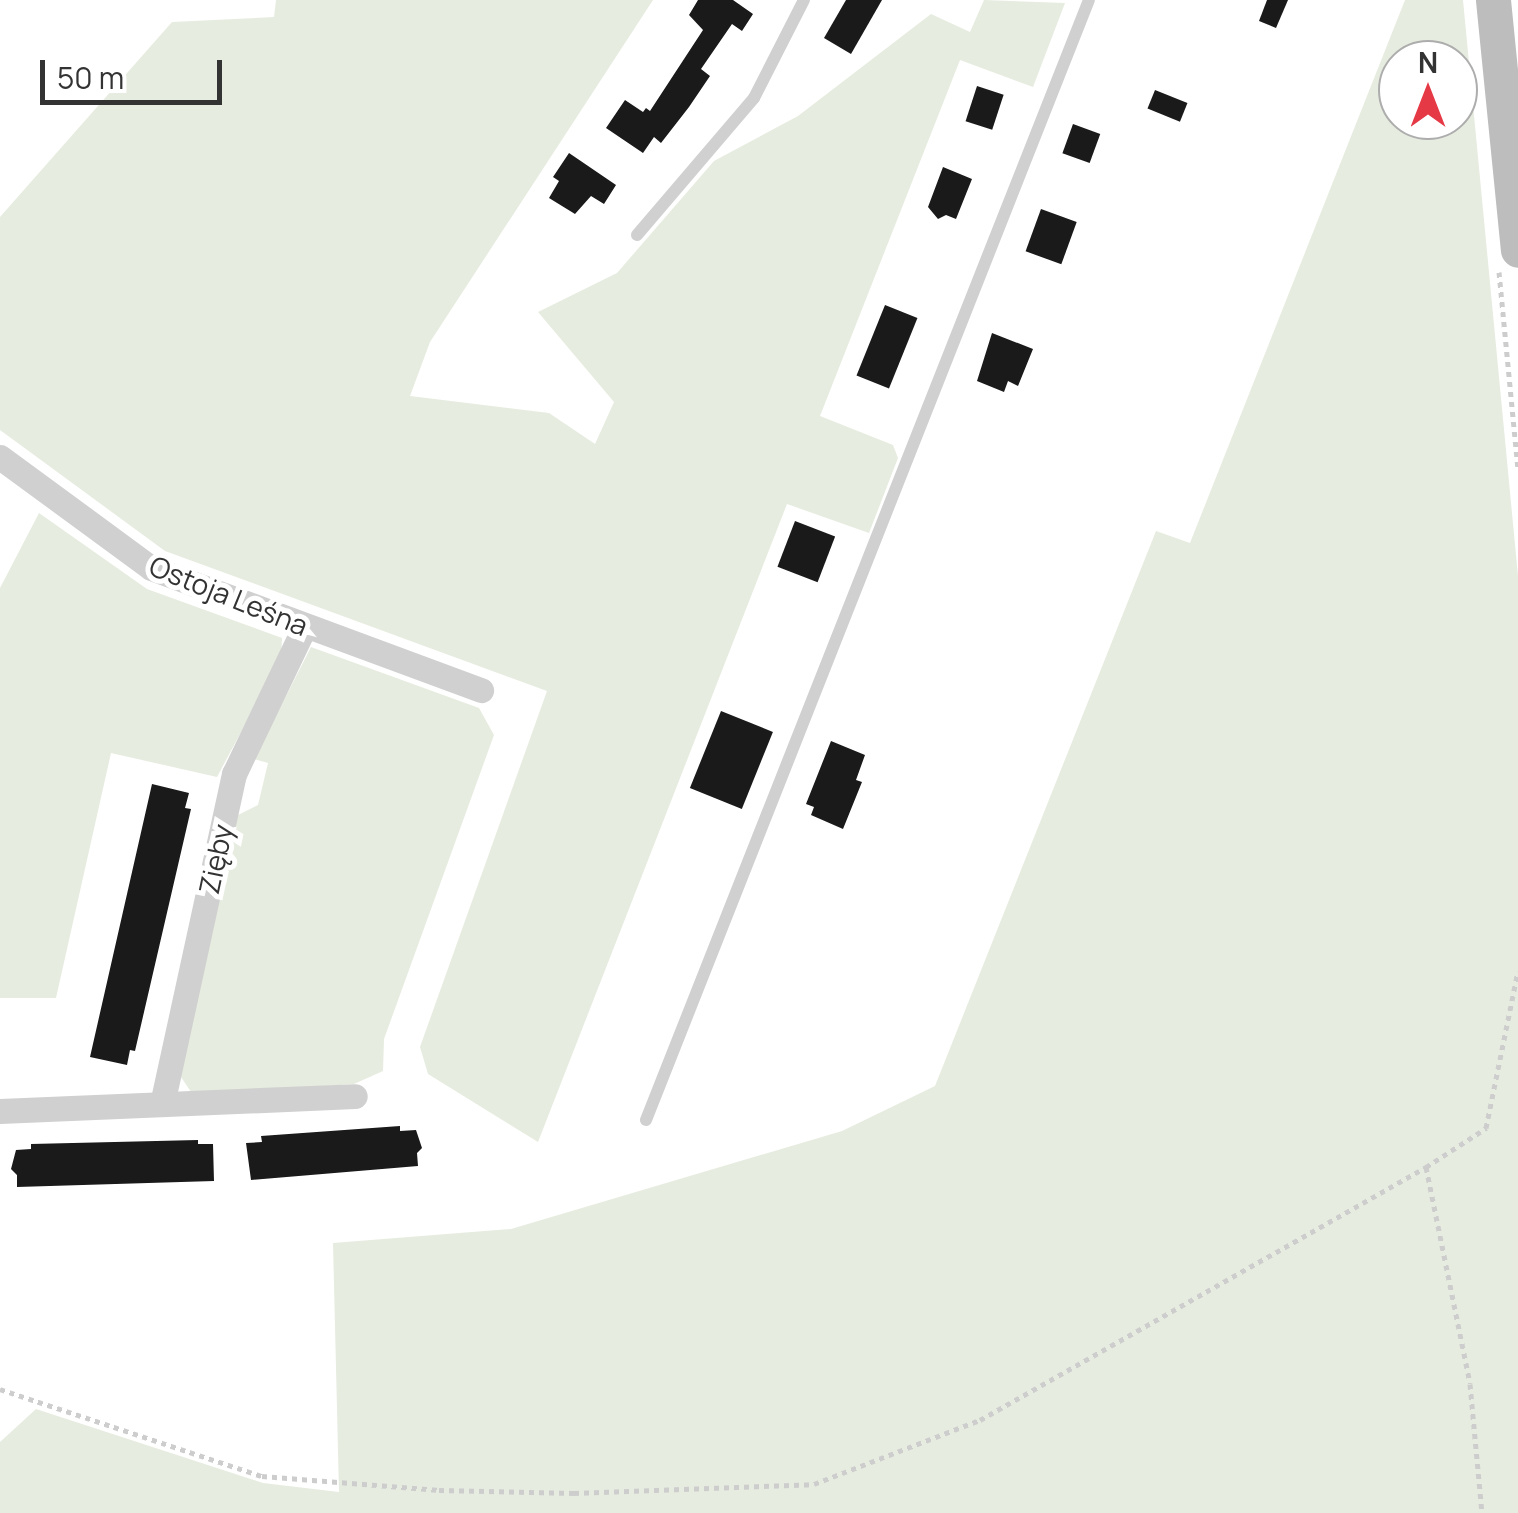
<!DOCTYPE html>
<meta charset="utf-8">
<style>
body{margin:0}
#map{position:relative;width:1518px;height:1513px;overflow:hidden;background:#fff;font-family:Manrope,sans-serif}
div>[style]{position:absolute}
.green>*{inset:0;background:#e6ecdf}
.building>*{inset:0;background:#1a1a1a;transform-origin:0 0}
.path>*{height:5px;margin-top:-2.5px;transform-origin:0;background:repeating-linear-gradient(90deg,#cdcdcd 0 5px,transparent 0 10px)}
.lane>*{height:12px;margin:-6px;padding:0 6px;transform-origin:6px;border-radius:6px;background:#d0d0d0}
.street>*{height:25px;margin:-12.5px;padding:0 12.5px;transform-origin:12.5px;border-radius:12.5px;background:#d0d0d0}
.secondary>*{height:35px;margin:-17.5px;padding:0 17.5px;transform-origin:17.5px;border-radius:17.5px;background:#bdbdbd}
span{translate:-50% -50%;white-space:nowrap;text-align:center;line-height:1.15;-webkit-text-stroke:10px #fff;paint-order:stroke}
.street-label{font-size:28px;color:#333}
.north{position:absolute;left:1378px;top:40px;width:100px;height:100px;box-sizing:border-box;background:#fff;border:2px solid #adadad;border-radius:50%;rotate:0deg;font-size:28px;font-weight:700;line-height:40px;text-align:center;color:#333}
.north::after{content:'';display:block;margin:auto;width:35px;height:45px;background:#e63946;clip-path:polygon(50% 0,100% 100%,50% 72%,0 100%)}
.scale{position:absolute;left:40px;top:60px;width:182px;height:45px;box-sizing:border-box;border:5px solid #333;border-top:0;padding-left:12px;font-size:30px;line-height:35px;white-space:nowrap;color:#333;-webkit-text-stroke:8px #fff;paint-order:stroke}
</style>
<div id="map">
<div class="green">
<i style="clip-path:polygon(276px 0,653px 0,430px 342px,410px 396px,549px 413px,595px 444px,614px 402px,538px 312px,617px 273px,714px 161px,798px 116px,931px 14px,970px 32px,984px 0,1065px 3px,1033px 87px,960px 60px,820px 416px,893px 445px,898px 458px,869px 533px,787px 504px,538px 1142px,428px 1074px,420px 1047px,547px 691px,165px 551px,0 430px,0 217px,172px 22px,274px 17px)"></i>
<i style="clip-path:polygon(evenodd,1405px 0,1463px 0,1518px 576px,1518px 1513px,0 1513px,0 1442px,36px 1409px,263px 1483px,339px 1492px,333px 1243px,511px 1229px,842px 1131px,935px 1086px,1156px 531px,1190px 543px,1405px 0,1398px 60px,1458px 60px,1458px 120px,1398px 120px,1398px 60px)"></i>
<i style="clip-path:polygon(39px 513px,147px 589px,282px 638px,281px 657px,217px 777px,111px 753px,56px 998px,0 998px,0 588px)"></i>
<i style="clip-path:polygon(311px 647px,479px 708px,494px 735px,384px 1039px,383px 1071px,354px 1084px,193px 1095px,179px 1074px,236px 816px,258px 805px,268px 763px,254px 759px)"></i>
</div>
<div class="building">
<i style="clip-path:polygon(698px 0,733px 0,753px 14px,742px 31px,732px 24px,701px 69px,710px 76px,689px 107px,661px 143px,654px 137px,643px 153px,606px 128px,625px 100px,643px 112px,646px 108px,650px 111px,703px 30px,689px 15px)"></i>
<i style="clip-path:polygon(846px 0,882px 0,851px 54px,824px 38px)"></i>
<i style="clip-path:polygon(1267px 0,1288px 0,1276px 28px,1259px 21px)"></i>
<i style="left:977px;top:86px;width:28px;height:37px;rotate:18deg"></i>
<i style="left:1155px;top:90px;width:35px;height:20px;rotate:22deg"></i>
<i style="left:1073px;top:124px;width:29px;height:31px;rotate:20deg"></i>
<i style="clip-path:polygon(569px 153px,616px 185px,604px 204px,591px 196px,575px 214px,549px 198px,559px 181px,553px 177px)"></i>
<i style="clip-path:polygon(943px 167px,972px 179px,956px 219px,946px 215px,938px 219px,928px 207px)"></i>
<i style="left:1041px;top:209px;width:38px;height:45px;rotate:20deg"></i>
<i style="left:885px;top:305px;width:35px;height:76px;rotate:22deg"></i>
<i style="clip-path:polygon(992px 333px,1033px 349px,1018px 386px,1008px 381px,1004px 392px,977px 381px)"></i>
<i style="left:795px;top:521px;width:43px;height:49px;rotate:21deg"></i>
<i style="left:721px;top:711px;width:56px;height:83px;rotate:22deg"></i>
<i style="clip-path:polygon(831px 741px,865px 755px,856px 780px,862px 782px,843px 829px,811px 815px,814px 807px,806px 804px)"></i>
<i style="clip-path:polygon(152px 784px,189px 793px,185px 808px,191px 809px,135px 1051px,130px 1050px,127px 1065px,90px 1057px)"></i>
<i style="clip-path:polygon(400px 1126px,400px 1131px,416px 1130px,422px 1148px,417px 1153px,418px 1166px,251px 1180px,246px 1143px,262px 1142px,261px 1136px)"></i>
<i style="clip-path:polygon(198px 1140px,198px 1144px,213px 1144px,214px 1181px,17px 1187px,17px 1175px,11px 1169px,16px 1150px,31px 1149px,31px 1144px)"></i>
</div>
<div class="path">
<i style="left:1499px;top:272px;width:199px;rotate:84.5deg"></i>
<i style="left:1426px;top:1167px;width:221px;rotate:78.5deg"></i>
<i style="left:1470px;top:1384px;width:130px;rotate:84.7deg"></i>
<i style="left:0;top:1389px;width:276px;rotate:18.4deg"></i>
<i style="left:262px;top:1476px;width:178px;rotate:4.5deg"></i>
<i style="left:439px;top:1490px;width:135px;rotate:1.3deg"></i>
<i style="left:574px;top:1493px;width:240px;rotate:-2.1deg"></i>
<i style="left:814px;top:1484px;width:178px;rotate:-21.1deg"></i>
<i style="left:980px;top:1420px;width:513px;rotate:-29.56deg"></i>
<i style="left:1426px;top:1167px;width:72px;rotate:-33deg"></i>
<i style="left:1486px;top:1128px;width:160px;rotate:-78.5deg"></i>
</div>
<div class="lane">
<i style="left:637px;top:235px;width:180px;rotate:-49.5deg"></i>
<i style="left:754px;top:98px;width:110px;rotate:-63deg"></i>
<i style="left:646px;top:1120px;width:1204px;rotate:-68.42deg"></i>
</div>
<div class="street">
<i style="left:0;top:457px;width:187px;rotate:36.3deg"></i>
<i style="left:151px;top:568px;width:352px;rotate:20.3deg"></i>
<i style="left:162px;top:1104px;width:338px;rotate:-77.7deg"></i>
<i style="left:234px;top:774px;width:164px;rotate:-64.4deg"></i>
<i style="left:0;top:1111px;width:355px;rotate:-2.4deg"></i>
</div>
<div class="secondary">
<i style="left:1493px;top:0;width:251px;rotate:84.3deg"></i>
</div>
<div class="street-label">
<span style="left:229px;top:595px;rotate:22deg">Ostoja Leśna</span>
<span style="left:215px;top:859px;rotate:-78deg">Zięby</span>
</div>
<div class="north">N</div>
<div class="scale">50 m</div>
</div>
